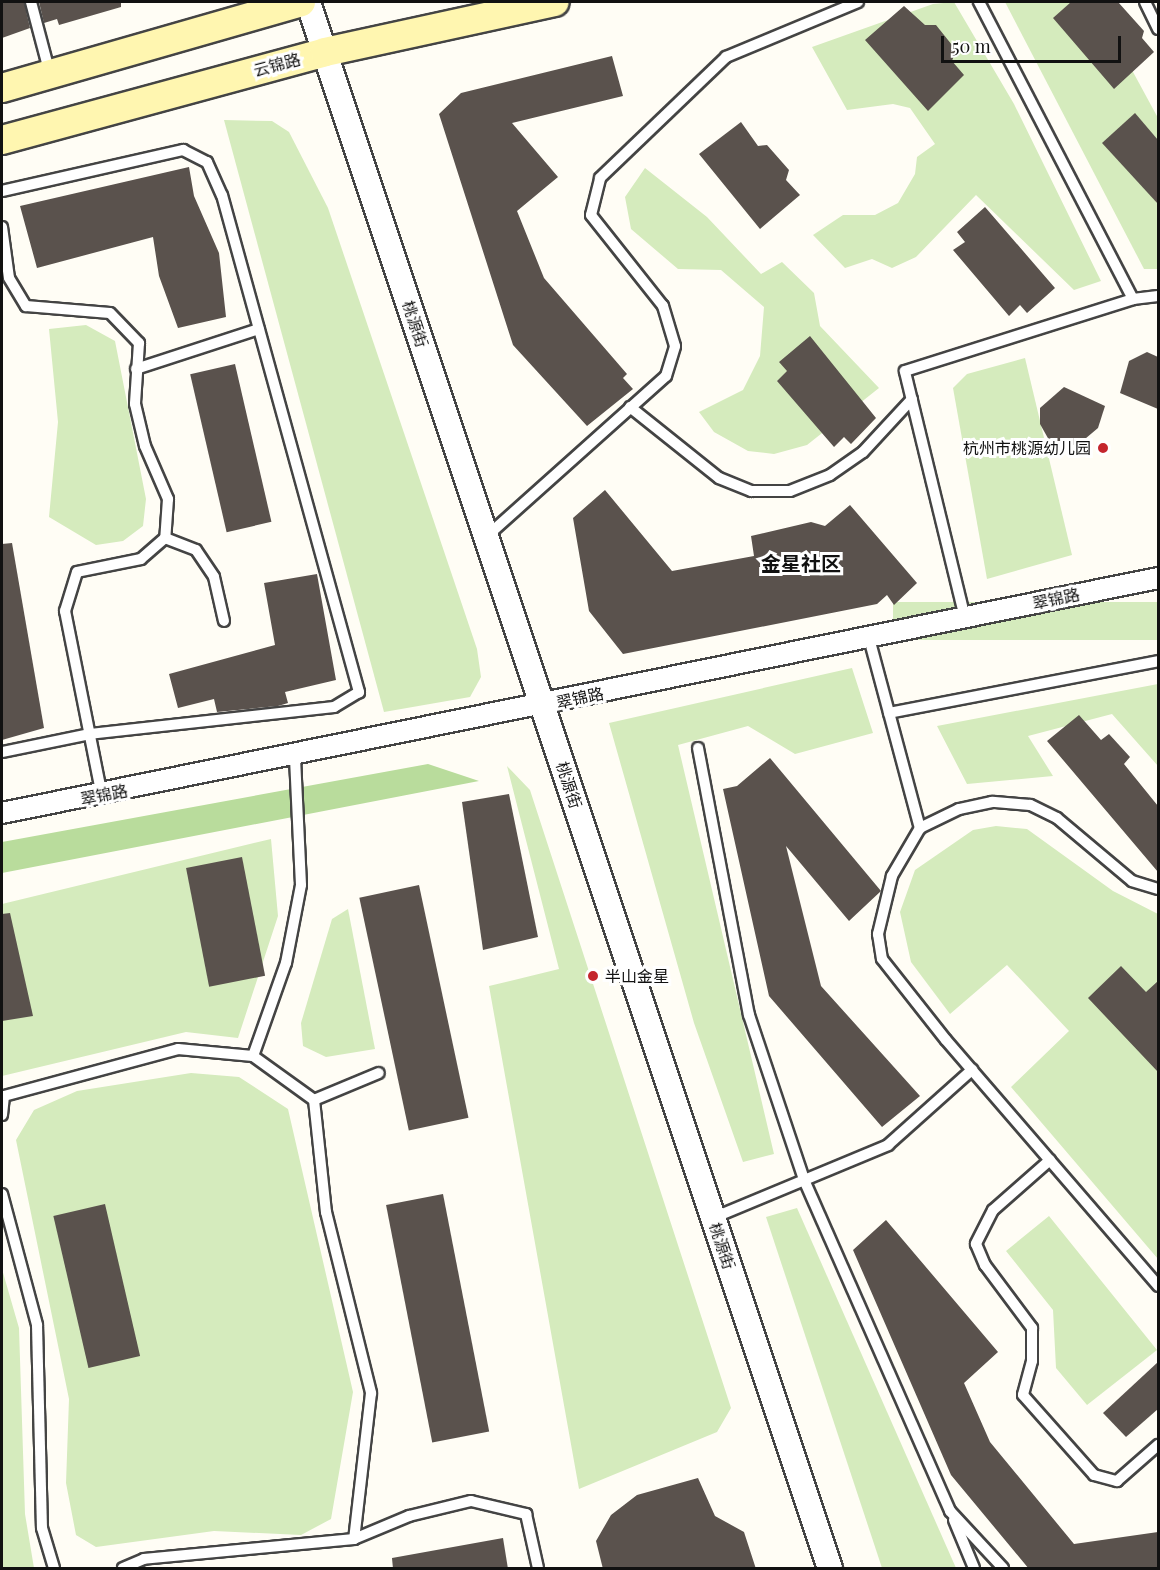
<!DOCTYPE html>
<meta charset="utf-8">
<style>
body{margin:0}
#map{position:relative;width:1160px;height:1570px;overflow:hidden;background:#fffdf5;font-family:"Playfair Display","Noto Sans SC",serif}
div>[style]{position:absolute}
.green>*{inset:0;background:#d5ebbd;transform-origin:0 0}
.forest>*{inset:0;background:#b9dc9c}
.building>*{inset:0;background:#5a524d;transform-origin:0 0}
.roads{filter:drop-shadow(2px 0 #444) drop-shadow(-2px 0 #444) drop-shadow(0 2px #444) drop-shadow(0 -2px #444)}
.service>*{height:10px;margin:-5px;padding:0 5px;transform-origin:5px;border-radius:5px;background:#fff}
.minor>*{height:20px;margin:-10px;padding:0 10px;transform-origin:10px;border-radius:10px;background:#fff}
.tertiary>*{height:24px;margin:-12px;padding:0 12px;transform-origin:12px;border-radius:12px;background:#fff}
.secondary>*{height:28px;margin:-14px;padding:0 14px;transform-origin:14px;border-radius:14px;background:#fff6b0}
.dots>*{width:16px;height:16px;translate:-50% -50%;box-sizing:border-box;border:3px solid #fff;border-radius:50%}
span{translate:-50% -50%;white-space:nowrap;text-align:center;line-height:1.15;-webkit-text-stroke:6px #fff;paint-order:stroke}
.street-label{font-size:16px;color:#111}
.poi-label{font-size:16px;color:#111}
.right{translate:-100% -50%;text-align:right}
.left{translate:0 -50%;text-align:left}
.quarter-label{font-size:20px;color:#111;font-weight:700}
.frame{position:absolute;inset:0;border:3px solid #111;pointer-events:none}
.scale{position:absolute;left:941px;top:36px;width:180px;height:27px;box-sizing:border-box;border:3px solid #111;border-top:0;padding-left:8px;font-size:18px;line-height:21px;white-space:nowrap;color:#111;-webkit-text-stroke:4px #fff;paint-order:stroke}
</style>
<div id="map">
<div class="green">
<i style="clip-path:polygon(954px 2px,1014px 104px,1101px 281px,1074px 290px,976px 195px,916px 257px,892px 268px,872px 259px,845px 268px,813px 235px,843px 215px,875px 215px,898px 203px,915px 174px,917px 157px,935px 144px,910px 108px,893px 104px,847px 110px,812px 47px,933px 4px)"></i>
<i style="clip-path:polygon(1005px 2px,1095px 2px,1158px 118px,1158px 269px,1144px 269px)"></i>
<i style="clip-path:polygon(224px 120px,272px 121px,289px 132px,328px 208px,477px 649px,481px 677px,470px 697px,384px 712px)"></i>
<i style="clip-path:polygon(645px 168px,707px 217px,761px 274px,782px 262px,814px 293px,820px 326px,879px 388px,807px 445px,774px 454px,748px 451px,714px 432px,699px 412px,743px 390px,760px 356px,764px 307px,721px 270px,678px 269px,631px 229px,625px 197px)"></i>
<i style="clip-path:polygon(86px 325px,115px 341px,146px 499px,143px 526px,123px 541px,96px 545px,49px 517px,58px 422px,49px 329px)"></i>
<i style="clip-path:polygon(1025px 358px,1072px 555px,987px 579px,953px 388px,967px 374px)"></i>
<i style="left:1158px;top:602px;width:38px;height:265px;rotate:90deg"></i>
<i style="clip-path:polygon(852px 668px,873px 733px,795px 754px,748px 726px,678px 745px,774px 1154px,743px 1162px,694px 1023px,609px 723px)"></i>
<i style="clip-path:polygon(1158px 684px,1158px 766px,1112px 714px,1028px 736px,1053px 776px,967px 784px,937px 726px)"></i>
<i style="clip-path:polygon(507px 766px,530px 790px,731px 1408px,717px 1432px,579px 1489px,489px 986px,559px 969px)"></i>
<i style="clip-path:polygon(996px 826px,1027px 829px,1113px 891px,1158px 914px,1158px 1259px,1011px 1087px,1069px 1031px,1007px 965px,950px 1014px,911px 962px,900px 912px,915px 870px,973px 830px)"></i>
<i style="clip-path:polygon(271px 839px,278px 916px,238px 1038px,186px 1032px,2px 1076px,2px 904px)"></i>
<i style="clip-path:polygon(348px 909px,375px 1049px,326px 1057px,303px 1046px,301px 1023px,332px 919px)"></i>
<i style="clip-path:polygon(191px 1073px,239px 1077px,288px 1109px,353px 1392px,331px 1519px,301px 1535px,214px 1531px,96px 1547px,76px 1535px,66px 1483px,69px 1399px,16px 1140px,34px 1110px,77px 1091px)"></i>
<i style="clip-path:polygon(797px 1208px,956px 1568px,882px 1568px,766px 1217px)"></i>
<i style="clip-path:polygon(1049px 1216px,1157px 1350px,1087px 1405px,1056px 1368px,1053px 1310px,1006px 1251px)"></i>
<i style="clip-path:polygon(2px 1269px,19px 1328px,25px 1514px,34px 1568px,2px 1568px)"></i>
</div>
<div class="forest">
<i style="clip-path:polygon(428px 764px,479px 781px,2px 873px,2px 842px)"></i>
</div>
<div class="building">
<i style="clip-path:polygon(2px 2px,24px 2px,30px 28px,2px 38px)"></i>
<i style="clip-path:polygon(39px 2px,121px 2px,121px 7px,59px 25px,57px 19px,44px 23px)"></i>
<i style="clip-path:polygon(1071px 2px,1118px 2px,1144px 31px,1142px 38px,1154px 52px,1114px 89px,1053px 18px)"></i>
<i style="clip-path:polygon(904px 6px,925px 25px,936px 25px,956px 50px,952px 61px,964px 75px,928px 111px,865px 40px)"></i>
<i style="clip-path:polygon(612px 56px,623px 96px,512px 123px,558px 177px,517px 211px,544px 278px,627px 374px,623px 378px,633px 389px,587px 426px,513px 345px,439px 114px,461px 93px)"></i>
<i style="clip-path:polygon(1135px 113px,1158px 140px,1158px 204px,1102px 143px)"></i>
<i style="clip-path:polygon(741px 122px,758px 146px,767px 145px,789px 170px,786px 180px,800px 195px,760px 229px,699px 154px)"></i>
<i style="clip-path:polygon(189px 167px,194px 196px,219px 253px,226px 317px,178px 328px,159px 276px,153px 237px,37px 268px,20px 206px)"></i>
<i style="clip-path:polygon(985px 207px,1055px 288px,1027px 313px,1020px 305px,1009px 316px,953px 250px,965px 242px,957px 232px)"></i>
<i style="clip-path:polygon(810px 336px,876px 418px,851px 444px,844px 437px,834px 447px,777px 381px,787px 371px,779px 362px)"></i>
<i style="clip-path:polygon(1147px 352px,1158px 357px,1158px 409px,1120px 393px,1129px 361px)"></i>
<i style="left:235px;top:364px;width:162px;height:46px;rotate:77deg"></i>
<i style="clip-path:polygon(1064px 387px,1105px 406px,1098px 428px,1079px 444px,1066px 446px,1049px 440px,1040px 424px,1040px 408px)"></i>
<i style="clip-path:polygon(605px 490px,672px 571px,754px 556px,751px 536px,811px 522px,825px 526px,850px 505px,917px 583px,894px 605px,887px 595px,877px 604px,623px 654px,589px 611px,573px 518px)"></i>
<i style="clip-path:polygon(12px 543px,44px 728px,2px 740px,2px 544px)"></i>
<i style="clip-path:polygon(317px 574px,336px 680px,285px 692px,288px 703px,278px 706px,217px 712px,214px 699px,178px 708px,169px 674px,275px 645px,264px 583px)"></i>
<i style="clip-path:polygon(1079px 715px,1101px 740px,1109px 734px,1130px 757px,1124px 764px,1158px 806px,1158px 872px,1047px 741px)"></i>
<i style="clip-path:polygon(770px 758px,881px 891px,849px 921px,786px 846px,821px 986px,920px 1096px,882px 1127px,769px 996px,723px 789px,737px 786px)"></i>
<i style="clip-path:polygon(509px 794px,538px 937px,483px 950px,462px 802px)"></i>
<i style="left:242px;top:857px;width:121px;height:57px;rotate:79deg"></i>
<i style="left:419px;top:885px;width:238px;height:61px;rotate:78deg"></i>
<i style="clip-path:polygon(10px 913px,33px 1016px,2px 1021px,2px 914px)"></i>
<i style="clip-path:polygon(1121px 966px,1146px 992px,1158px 981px,1158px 1072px,1088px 998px)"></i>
<i style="left:443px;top:1194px;width:242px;height:58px;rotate:79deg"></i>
<i style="left:105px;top:1204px;width:156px;height:53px;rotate:77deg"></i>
<i style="clip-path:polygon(886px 1220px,998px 1352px,964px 1383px,990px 1442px,1074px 1544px,1158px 1532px,1158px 1569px,1029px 1569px,951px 1475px,853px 1250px)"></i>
<i style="clip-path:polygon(1158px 1362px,1158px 1409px,1126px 1437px,1103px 1413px)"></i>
<i style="clip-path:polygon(698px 1478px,715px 1516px,744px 1532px,756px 1569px,603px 1569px,596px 1541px,611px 1515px,637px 1495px)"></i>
<i style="clip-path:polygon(503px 1538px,508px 1569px,393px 1569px,392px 1558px)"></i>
</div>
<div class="roads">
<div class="service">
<i style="left:31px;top:2px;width:74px;rotate:75.2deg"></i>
<i style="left:1145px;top:2px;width:30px;rotate:64deg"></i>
<i style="left:2px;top:191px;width:186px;rotate:-12.8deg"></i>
<i style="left:183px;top:150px;width:27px;rotate:27deg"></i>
<i style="left:207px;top:162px;width:36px;rotate:66deg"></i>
<i style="left:222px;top:195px;width:516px;rotate:74.59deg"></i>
<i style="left:359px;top:692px;width:29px;rotate:149deg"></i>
<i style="left:334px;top:707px;width:245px;rotate:173.7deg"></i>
<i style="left:90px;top:734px;width:90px;rotate:168.4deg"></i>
<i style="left:2px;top:227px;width:51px;rotate:82.2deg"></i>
<i style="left:9px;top:278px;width:33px;rotate:59deg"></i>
<i style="left:26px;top:306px;width:84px;rotate:4.8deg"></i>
<i style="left:110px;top:313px;width:42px;rotate:46deg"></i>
<i style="left:139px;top:343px;width:61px;rotate:93.8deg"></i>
<i style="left:135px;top:404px;width:43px;rotate:76.6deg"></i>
<i style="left:145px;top:446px;width:58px;rotate:66.5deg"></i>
<i style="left:168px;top:499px;width:39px;rotate:94deg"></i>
<i style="left:165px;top:538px;width:32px;rotate:139deg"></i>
<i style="left:141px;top:559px;width:65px;rotate:168.5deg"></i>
<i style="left:77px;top:572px;width:41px;rotate:107.1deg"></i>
<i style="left:65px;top:611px;width:189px;rotate:78.7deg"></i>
<i style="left:1133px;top:299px;width:25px;rotate:-7deg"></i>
<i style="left:136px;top:369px;width:129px;rotate:-18deg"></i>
<i style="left:630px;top:407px;width:114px;rotate:38.6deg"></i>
<i style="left:719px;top:478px;width:35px;rotate:22deg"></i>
<i style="left:751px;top:491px;width:39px"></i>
<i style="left:790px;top:491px;width:43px;rotate:-21.8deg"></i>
<i style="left:830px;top:475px;width:40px;rotate:-34.9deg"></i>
<i style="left:863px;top:452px;width:72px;rotate:-47.2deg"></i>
<i style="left:487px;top:536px;width:240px;rotate:-41.8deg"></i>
<i style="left:666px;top:376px;width:31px;rotate:-73deg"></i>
<i style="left:675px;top:346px;width:42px;rotate:-106.7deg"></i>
<i style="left:663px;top:306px;width:116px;rotate:-128.4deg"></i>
<i style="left:591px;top:215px;width:38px;rotate:-76deg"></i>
<i style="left:600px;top:178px;width:175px;rotate:-43.8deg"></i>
<i style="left:726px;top:57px;width:143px;rotate:-22.6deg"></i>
<i style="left:165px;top:538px;width:33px;rotate:21deg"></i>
<i style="left:196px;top:550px;width:32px;rotate:56deg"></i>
<i style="left:214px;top:577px;width:45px;rotate:77.2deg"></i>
<i style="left:965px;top:618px;width:254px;rotate:-103.7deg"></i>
<i style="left:905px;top:371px;width:239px;rotate:-17.5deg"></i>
<i style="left:1133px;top:299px;width:335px;rotate:-117.4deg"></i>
<i style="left:869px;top:638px;width:197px;rotate:75deg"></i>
<i style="left:889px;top:713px;width:274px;rotate:-10.9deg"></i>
<i style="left:698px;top:748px;width:272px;rotate:79.2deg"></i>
<i style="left:749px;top:1015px;width:176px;rotate:71.5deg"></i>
<i style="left:805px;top:1182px;width:360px;rotate:66.2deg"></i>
<i style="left:950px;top:1511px;width:78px;rotate:47.1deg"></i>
<i style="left:1158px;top:889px;width:27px;rotate:-163deg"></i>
<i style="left:1132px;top:881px;width:98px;rotate:-140deg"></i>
<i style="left:1057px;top:818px;width:30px;rotate:-154deg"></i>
<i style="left:1030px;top:805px;width:38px;rotate:-175deg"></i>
<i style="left:992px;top:802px;width:34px;rotate:168deg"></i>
<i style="left:959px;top:809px;width:43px;rotate:154deg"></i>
<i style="left:920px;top:828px;width:56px;rotate:120.3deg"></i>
<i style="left:892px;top:876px;width:60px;rotate:103.6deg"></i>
<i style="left:878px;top:934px;width:25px;rotate:81deg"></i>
<i style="left:882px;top:959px;width:103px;rotate:51.7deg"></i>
<i style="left:946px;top:1040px;width:325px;rotate:49.2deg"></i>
<i style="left:253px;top:1056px;width:99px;rotate:-70.5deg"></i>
<i style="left:286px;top:963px;width:79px;rotate:-79.1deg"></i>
<i style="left:301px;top:885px;width:129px;rotate:-92.7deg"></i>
<i style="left:314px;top:1100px;width:70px;rotate:-22.6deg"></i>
<i style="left:2px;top:1115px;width:19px;rotate:-84deg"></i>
<i style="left:4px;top:1096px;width:180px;rotate:-15.1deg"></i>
<i style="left:178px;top:1049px;width:75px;rotate:5.3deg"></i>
<i style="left:253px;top:1056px;width:75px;rotate:35.8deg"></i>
<i style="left:314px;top:1100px;width:113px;rotate:83.9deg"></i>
<i style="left:326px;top:1212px;width:187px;rotate:76deg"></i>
<i style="left:371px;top:1393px;width:147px;rotate:96.6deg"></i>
<i style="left:354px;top:1539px;width:211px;rotate:174.6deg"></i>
<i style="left:144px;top:1559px;width:23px;rotate:157deg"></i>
<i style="left:1050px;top:1160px;width:76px;rotate:138.7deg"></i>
<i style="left:993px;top:1210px;width:38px;rotate:117deg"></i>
<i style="left:976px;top:1244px;width:23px;rotate:67deg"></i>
<i style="left:985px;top:1265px;width:79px;rotate:53.3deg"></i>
<i style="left:1032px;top:1328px;width:33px;rotate:90deg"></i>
<i style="left:1032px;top:1361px;width:35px;rotate:105deg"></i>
<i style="left:1023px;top:1395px;width:107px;rotate:48.4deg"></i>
<i style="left:1094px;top:1475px;width:24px;rotate:15deg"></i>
<i style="left:1117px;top:1481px;width:55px;rotate:-41.3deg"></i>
<i style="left:2px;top:1194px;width:136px;rotate:75deg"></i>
<i style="left:37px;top:1325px;width:203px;rotate:88.6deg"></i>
<i style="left:42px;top:1528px;width:42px;rotate:73.3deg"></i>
<i style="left:713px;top:1218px;width:190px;rotate:-22.6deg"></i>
<i style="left:888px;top:1145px;width:113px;rotate:-41.8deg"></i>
<i style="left:954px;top:1520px;width:52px;rotate:67.4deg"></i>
<i style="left:354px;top:1539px;width:60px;rotate:-22.7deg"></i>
<i style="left:409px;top:1516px;width:64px;rotate:-13.6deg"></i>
<i style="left:471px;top:1501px;width:57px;rotate:13.3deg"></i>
<i style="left:526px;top:1514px;width:55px;rotate:77.5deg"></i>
</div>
<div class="minor">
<i style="left:2px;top:813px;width:1180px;rotate:-11.49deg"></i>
</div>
<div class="tertiary">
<i style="left:308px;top:2px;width:1651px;rotate:71.57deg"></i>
</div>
<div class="secondary">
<i style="left:2px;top:88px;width:311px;rotate:-16deg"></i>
<i style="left:2px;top:140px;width:335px;rotate:-15.2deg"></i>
<i style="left:325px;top:52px;width:235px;rotate:-12.3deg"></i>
</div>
</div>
<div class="dots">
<i style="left:1103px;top:448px;background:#c4262e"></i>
<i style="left:593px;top:976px;background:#c4262e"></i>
</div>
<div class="street-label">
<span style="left:277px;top:65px;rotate:-15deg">云锦路</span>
<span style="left:415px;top:324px;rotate:72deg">桃源街</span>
<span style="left:1056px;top:599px;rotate:-12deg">翠锦路</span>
<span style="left:580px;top:698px;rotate:-12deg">翠锦路</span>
<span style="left:569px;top:785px;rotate:72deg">桃源街</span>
<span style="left:104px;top:795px;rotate:-11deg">翠锦路</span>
<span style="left:722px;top:1246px;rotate:72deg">桃源街</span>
</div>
<div class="poi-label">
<span class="right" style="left:1091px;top:448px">杭州市桃源幼儿园</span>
<span class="left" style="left:605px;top:976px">半山金星</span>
</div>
<div class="quarter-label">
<span style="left:801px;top:562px">金星社区</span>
</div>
<div class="frame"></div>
<div class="scale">50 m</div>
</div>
